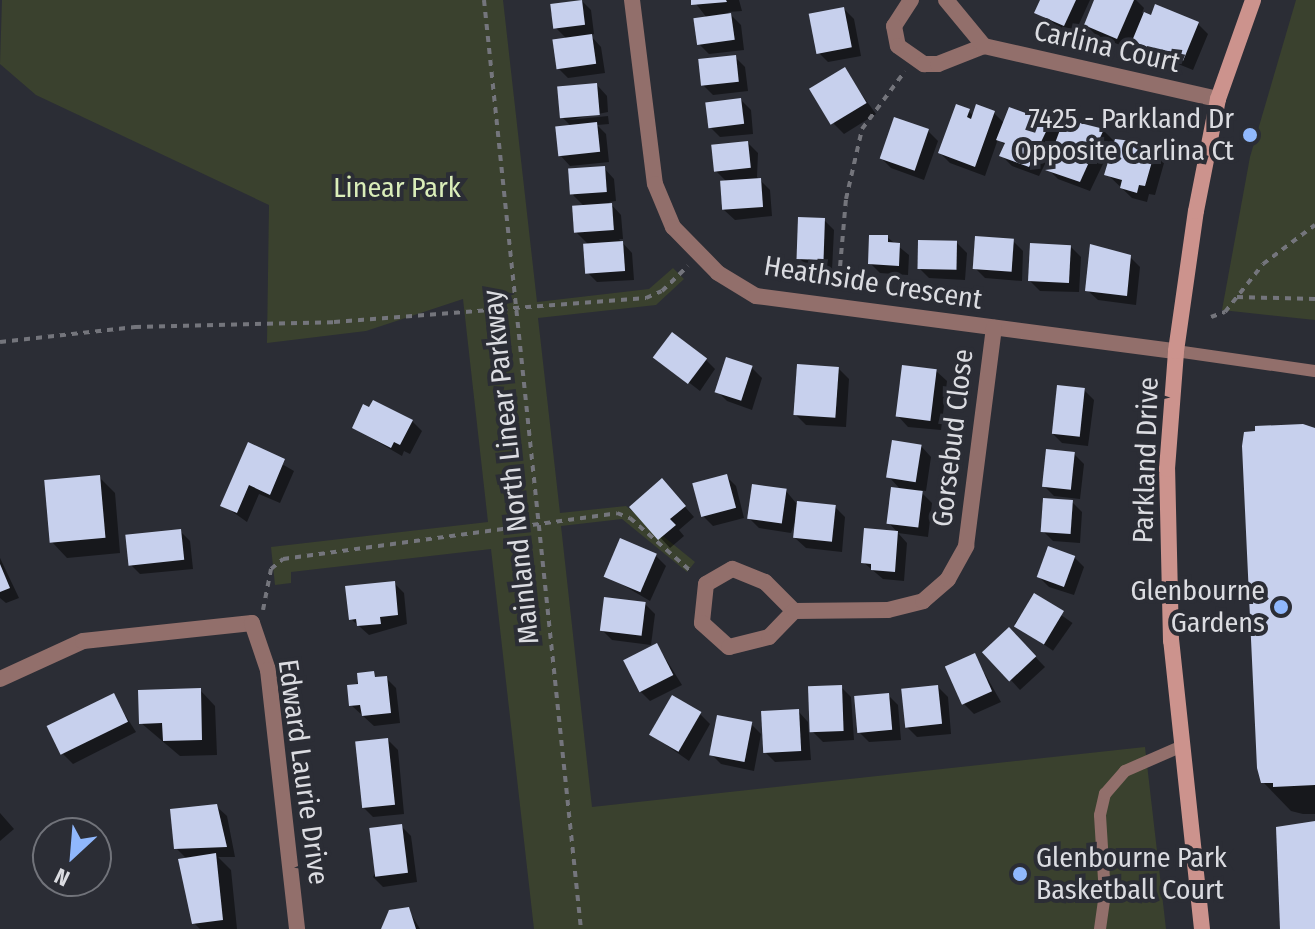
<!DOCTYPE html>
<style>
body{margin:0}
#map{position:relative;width:1315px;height:929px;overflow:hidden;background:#2b2d35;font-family:"Fira Sans Condensed",sans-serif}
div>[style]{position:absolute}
.green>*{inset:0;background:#3a412e}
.shadow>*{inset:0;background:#0007;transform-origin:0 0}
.building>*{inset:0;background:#c7d0ed;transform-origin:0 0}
.path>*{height:4px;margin-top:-2px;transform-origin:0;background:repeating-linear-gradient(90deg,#74757c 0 6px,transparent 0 12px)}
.lane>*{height:12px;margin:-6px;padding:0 6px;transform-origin:6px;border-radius:6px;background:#926f6b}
.street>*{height:16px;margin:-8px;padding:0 8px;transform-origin:8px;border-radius:8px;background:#926f6b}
.secondary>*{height:16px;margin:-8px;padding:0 8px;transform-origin:8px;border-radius:8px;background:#cc938d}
.dots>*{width:22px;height:22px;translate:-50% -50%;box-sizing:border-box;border:4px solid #2b2d35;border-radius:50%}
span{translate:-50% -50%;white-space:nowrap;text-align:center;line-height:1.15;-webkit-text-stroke:8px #2b2d35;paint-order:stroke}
.street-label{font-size:28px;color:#dbdce1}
.poi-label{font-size:28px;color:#dbdce1}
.right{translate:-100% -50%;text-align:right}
.left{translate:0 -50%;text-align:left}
.park-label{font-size:28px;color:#daedb9}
.north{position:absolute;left:32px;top:817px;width:80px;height:80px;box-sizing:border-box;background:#2b2d35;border:2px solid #71737a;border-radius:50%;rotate:206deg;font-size:22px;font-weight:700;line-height:32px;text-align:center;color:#dbdce1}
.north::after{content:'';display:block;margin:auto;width:28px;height:36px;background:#90b8fd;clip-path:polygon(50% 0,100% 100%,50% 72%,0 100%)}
</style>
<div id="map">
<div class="green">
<i style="clip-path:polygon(2px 0,503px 0,537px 302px,649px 289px,673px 268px,684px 279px,656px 305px,538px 318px,560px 513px,626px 506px,695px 562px,687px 572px,622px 519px,561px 526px,592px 807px,1145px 747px,1166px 929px,534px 929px,491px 549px,291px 572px,291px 583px,275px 585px,271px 547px,488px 522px,463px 299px,366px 331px,267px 343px,269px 205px,36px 95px,0 64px)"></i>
<i style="clip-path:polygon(1296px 0,1315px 0,1315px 320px,1222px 310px,1250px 157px)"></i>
</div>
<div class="shadow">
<i style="clip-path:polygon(581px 0,591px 10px,594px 34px,590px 35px,601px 47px,605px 73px,568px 78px,558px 68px,568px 40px,556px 28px)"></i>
<i style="clip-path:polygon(693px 0,739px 0,742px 11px,728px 12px,741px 25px,744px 50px,709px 54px,699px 44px,707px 18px)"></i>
<i style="clip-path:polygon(1042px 0,1090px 0,1074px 35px,1036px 13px)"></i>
<i style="clip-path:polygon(1096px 0,1136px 0,1144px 8px,1142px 13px,1152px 18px,1198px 24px,1208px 34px,1193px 70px,1144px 50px,1131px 37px,1127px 48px,1096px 35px,1086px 25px)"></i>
<i style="clip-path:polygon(844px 9px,854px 19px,861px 56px,828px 62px,818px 52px)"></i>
<i style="clip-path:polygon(735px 57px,745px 67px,748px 91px,713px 95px,703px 85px)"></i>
<i style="clip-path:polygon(844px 70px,876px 114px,844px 134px,834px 124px)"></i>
<i style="clip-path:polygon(597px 85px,607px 96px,608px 112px,568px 120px,608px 116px,609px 124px,597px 125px,606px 134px,609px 162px,570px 166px,560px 155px,572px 127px,562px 117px)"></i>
<i style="clip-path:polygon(741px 100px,751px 110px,753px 134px,720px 137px,710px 127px)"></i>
<i style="clip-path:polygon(968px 111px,974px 116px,994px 113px,1005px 124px,1054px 115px,1064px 125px,1103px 130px,1114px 141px,1090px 191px,1058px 179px,1048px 169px,1051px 152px,1039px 176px,1012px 166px,1002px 156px,1006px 146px,998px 139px,985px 176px,950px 163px,940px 153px)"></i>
<i style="clip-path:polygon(928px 131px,938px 141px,924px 180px,891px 168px,881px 158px)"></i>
<i style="clip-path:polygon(1114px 141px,1156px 146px,1166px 156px,1155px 195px,1149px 194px,1147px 202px,1132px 198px,1107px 174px)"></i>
<i style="clip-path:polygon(748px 143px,758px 153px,757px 177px,770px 190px,772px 216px,735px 220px,724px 210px,728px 183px,716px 171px)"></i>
<i style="clip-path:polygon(604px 168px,614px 179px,616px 201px,609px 202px,621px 215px,623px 239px,619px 239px,632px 253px,634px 280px,597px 282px,587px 272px,589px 245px,576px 232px,585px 207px,573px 195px)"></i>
<i style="clip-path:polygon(824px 220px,834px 230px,832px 270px,809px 268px,799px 258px)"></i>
<i style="clip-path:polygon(887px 237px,909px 255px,908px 275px,880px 273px,870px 263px)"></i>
<i style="clip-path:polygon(1013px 241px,1023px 251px,1022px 281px,985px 278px,975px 268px)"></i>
<i style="clip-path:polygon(957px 243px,967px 253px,965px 280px,929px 278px,919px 268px)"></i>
<i style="clip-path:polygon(1071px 247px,1081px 257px,1079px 292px,1040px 291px,1030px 281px)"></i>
<i style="clip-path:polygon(1130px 257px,1140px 267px,1136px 305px,1098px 300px,1087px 290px)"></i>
<i style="clip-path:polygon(656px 357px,705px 359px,715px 369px,700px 391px)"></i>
<i style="clip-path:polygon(752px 368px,762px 378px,752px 410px,727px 401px,717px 391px)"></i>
<i style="clip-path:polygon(839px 369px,849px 379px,846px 427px,806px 425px,796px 415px)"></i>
<i style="clip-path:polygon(936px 371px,947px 381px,941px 430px,908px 427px,898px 416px)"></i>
<i style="clip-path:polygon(1084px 390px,1094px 400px,1088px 446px,1062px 443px,1052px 433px)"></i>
<i style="clip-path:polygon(412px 421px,422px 431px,410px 454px,404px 451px,402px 456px,354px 428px)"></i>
<i style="clip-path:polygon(1315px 430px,1315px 814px,1303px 814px,1291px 811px,1263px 782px)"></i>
<i style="clip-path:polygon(249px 445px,294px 471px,280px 503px,259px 494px,247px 522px,223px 505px)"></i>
<i style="clip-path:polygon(921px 446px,931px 457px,926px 491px,919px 490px,932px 503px,928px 537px,898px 533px,907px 543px,904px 581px,883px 579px,863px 562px,866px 530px,898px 533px,889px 523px,902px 491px,889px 477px)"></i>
<i style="clip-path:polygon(1074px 454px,1084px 464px,1080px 499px,1054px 496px,1044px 486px)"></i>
<i style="clip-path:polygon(726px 476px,736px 486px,744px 518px,713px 526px,703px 516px)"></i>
<i style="clip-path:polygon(99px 477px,115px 493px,120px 553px,67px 558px,52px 542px)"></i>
<i style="clip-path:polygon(671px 491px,694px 517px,679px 530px,684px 536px,670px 548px,632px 507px)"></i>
<i style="clip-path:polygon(786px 491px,796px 503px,835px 507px,845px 517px,842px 552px,806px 548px,795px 538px,798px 514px,791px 533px,759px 528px,749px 518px)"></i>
<i style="clip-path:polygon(1072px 502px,1082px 512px,1080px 543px,1053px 541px,1043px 531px)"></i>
<i style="clip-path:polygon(180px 531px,190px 541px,193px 569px,140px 574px,130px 564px)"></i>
<i style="clip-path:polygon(656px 556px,666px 566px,650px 601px,606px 575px)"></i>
<i style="clip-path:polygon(1074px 557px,1084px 567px,1074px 595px,1049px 587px,1039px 577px)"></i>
<i style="clip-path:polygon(0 558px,19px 598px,6px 603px,0 598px)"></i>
<i style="clip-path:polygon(394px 583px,404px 593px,407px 624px,369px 635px,351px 619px)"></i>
<i style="left:1034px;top:596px;width:47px;height:34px;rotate:35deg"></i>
<i style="clip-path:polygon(645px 604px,655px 614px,651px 645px,612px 640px,602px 630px)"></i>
<i style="clip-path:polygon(1019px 640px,1045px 667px,1020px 690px,985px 652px)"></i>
<i style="clip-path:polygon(657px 645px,682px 685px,650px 701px,640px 691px)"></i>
<i style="clip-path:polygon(974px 655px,1001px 702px,974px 714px,964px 704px)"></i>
<i style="clip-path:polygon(359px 675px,386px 678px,396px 688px,400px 723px,374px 726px,351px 705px)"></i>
<i style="clip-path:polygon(841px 687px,851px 697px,854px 740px,823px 742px,813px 732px)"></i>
<i style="clip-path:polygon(938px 687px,948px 697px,951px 734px,917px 737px,907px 727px)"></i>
<i style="clip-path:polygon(200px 690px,215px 706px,217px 755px,180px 756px,141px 723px)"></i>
<i style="clip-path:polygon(888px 695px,898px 705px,901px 740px,869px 742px,859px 732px)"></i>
<i style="clip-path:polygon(113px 696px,136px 732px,73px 764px,63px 754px)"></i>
<i style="clip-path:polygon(798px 711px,808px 722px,811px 760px,775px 762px,765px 752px)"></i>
<i style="clip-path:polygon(700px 714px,710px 724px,689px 761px,652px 735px)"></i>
<i style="clip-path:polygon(751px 724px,761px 734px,754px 771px,721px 764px,711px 754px)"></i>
<i style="clip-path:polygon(388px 740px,398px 750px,404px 814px,373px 817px,363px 807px)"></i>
<i style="clip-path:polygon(216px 806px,227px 816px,235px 857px,218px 857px,231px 870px,237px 929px,200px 929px,194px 923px,187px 859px,176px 848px)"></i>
<i style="clip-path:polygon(0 813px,14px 829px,0 841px)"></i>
<i style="clip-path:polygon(401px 826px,411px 836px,417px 882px,383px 887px,373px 877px)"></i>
<i style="clip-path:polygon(408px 909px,420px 929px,383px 929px)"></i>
</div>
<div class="building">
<i style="left:582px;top:0;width:25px;height:32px;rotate:83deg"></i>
<i style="clip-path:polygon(691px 0,726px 0,727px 2px,691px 5px)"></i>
<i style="clip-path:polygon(1040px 0,1076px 0,1064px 26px,1034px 13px)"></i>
<i style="clip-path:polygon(1094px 0,1134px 0,1117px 39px,1084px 25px)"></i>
<i style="clip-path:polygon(1155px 4px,1199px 22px,1183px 61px,1132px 41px,1144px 12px,1151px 15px)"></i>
<i style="left:844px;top:7px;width:41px;height:36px;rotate:79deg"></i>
<i style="left:731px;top:13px;width:27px;height:38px;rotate:82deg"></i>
<i style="left:592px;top:34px;width:30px;height:40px;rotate:82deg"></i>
<i style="left:736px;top:55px;width:27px;height:38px;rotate:84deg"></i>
<i style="left:845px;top:67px;width:42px;height:42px;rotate:59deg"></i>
<i style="left:597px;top:83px;width:32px;height:40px;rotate:85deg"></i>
<i style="left:741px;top:98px;width:26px;height:36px;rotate:83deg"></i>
<i style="clip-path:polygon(956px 104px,970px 109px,967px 117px,971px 119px,976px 104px,995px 111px,975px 167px,938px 153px)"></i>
<i style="clip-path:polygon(1034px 106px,1055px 113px,1029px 167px,999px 156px,1005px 143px,996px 140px,1009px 107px,1031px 115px)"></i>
<i style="left:894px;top:117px;width:37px;height:44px;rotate:19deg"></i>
<i style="clip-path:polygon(1064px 119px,1104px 129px,1080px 182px,1045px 170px)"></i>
<i style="left:597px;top:122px;width:30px;height:42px;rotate:84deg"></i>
<i style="clip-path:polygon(1115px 139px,1157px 144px,1145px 186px,1139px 185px,1137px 193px,1120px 188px,1122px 180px,1104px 175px)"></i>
<i style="left:748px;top:141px;width:27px;height:37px;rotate:84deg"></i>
<i style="left:605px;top:166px;width:26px;height:37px;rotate:86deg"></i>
<i style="left:761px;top:178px;width:29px;height:41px;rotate:86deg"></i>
<i style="left:612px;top:203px;width:27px;height:40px;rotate:86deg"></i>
<i style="left:798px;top:217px;width:27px;height:42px;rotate:2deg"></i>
<i style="clip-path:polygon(869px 235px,888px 235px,888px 242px,900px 243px,899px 266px,868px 264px)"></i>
<i style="left:975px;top:236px;width:39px;height:33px;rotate:4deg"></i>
<i style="left:918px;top:240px;width:39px;height:29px;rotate:1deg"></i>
<i style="left:623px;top:241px;width:30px;height:40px;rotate:86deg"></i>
<i style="left:1030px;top:243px;width:41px;height:38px;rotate:3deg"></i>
<i style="clip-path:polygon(1090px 244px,1131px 255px,1127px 296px,1085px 291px)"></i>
<i style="left:672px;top:332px;width:44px;height:32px;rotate:37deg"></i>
<i style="left:726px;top:357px;width:28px;height:37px;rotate:18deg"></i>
<i style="left:797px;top:364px;width:42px;height:51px;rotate:4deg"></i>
<i style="left:902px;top:365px;width:35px;height:52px;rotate:7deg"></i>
<i style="left:1057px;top:385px;width:28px;height:49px;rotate:6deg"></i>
<i style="clip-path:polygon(373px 400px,413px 420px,400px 445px,394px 442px,391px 448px,352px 428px,363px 404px,369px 407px)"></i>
<i style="clip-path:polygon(1303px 424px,1315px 428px,1315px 785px,1273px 787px,1273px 783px,1261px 783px,1257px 768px,1242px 446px,1244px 432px,1255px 431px,1255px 426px)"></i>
<i style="left:892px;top:440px;width:30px;height:38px;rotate:9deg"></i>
<i style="clip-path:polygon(248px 442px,285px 459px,270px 495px,249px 485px,237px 513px,220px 506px)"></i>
<i style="left:1046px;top:449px;width:29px;height:38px;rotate:6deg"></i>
<i style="left:727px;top:474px;width:35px;height:36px;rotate:75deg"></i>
<i style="left:100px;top:475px;width:63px;height:56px;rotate:85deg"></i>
<i style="clip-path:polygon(662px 478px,686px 506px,670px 519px,676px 525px,658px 540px,629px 507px)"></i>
<i style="left:752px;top:484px;width:35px;height:35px;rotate:8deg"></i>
<i style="left:891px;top:487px;width:32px;height:37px;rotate:7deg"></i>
<i style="left:1043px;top:498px;width:30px;height:34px;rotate:4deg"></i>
<i style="left:797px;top:501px;width:39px;height:37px;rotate:6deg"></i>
<i style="clip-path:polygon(864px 528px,898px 531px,895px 572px,871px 570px,871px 564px,861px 563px)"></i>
<i style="left:181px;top:529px;width:31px;height:56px;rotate:84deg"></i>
<i style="left:620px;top:538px;width:40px;height:42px;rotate:23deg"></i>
<i style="left:1048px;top:546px;width:29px;height:33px;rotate:20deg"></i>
<i style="clip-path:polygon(0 564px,10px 588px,0 592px)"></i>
<i style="clip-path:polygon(395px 581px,398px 615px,380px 617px,381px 624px,357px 626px,356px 619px,349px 620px,345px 586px)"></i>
<i style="left:1034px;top:593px;width:35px;height:39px;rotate:31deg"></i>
<i style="left:604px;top:597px;width:42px;height:34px;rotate:7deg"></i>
<i style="left:1009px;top:627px;width:40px;height:37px;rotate:47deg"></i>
<i style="left:657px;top:643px;width:36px;height:38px;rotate:63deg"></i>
<i style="left:975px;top:653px;width:42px;height:33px;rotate:66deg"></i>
<i style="clip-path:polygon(374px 671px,375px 677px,387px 676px,391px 713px,362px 716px,360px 705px,349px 706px,347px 685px,358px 684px,357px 673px)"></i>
<i style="left:842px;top:685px;width:46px;height:34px;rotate:88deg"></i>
<i style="left:938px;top:685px;width:39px;height:37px;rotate:84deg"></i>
<i style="clip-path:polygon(201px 688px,202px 740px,163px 741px,162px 723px,139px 724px,138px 690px)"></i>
<i style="left:114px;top:693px;width:32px;height:75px;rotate:64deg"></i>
<i style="left:889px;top:693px;width:37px;height:35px;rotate:85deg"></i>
<i style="left:672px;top:695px;width:34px;height:46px;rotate:30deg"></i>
<i style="left:799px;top:709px;width:42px;height:38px;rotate:87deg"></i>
<i style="left:717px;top:715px;width:36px;height:41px;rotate:11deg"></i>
<i style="left:388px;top:738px;width:67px;height:33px;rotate:84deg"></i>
<i style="clip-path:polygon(217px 804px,227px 847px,174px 849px,170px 809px)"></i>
<i style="clip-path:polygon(1315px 821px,1315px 929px,1280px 929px,1276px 827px)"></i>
<i style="left:402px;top:824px;width:49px;height:33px;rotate:83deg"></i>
<i style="clip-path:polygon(216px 853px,223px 920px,192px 924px,178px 859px)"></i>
<i style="clip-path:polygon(409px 907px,416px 929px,381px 929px,389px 910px)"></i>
</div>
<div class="path">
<i style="left:484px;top:0;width:934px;rotate:84.04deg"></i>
<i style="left:838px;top:290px;width:91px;rotate:-85deg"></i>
<i style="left:846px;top:199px;width:72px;rotate:-77.1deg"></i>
<i style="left:862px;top:129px;width:72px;rotate:-53.4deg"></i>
<i style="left:1237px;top:297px;width:78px;rotate:1.5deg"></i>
<i style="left:1211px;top:317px;width:15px;rotate:-20deg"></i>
<i style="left:1225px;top:312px;width:61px;rotate:-51.6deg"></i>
<i style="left:1263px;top:264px;width:65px;rotate:-36.9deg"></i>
<i style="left:0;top:342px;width:136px;rotate:-6.3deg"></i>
<i style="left:135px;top:327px;width:199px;rotate:-1.4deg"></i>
<i style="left:334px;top:322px;width:313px;rotate:-4.4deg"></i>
<i style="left:646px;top:298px;width:17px;rotate:-24deg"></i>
<i style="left:662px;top:291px;width:36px;rotate:-44deg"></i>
<i style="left:263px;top:610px;width:42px;rotate:-79deg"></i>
<i style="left:271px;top:569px;width:16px;rotate:-40deg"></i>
<i style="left:283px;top:559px;width:337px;rotate:-7.8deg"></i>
<i style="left:617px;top:513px;width:14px;rotate:21deg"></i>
<i style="left:630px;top:518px;width:82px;rotate:41.1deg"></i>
</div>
<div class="lane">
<i style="left:1176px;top:351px;width:140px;rotate:8.2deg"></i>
<i style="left:1100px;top:929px;width:34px;rotate:-82deg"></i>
<i style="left:1105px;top:895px;width:80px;rotate:-93.6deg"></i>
<i style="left:1100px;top:815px;width:22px;rotate:-77deg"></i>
<i style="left:1105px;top:794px;width:30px;rotate:-49deg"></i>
<i style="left:1125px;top:771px;width:60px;rotate:-23.6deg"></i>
</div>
<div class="street">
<i style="left:632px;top:0;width:185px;rotate:82.9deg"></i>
<i style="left:655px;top:184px;width:47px;rotate:67.3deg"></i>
<i style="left:673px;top:227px;width:64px;rotate:45.6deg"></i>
<i style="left:718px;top:273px;width:44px;rotate:31.2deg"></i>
<i style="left:756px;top:296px;width:424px;rotate:7.5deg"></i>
<i style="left:911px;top:0;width:31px;rotate:123deg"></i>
<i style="left:894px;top:26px;width:20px;rotate:79deg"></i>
<i style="left:898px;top:46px;width:32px;rotate:35deg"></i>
<i style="left:924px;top:64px;width:14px"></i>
<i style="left:938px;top:64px;width:49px;rotate:-21.4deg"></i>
<i style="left:984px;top:46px;width:240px;rotate:12.8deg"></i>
<i style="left:946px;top:0;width:60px;rotate:50.4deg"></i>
<i style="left:794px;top:611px;width:41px;rotate:-135deg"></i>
<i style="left:765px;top:582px;width:35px;rotate:-158deg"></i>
<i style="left:732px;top:569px;width:30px;rotate:150deg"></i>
<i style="left:706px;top:584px;width:39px;rotate:96deg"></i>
<i style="left:702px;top:623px;width:36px;rotate:42deg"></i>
<i style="left:729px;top:647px;width:41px;rotate:-14deg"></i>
<i style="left:769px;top:637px;width:36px;rotate:-46deg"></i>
<i style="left:794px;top:611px;width:94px;rotate:-0.6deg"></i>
<i style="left:888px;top:610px;width:36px;rotate:-14deg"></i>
<i style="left:923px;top:601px;width:33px;rotate:-41deg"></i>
<i style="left:948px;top:579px;width:38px;rotate:-61deg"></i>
<i style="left:966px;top:546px;width:220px;rotate:-82.7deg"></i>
<i style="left:0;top:679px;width:91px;rotate:-24.6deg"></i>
<i style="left:83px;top:641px;width:170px;rotate:-6.1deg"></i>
<i style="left:252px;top:623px;width:50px;rotate:71.2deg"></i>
<i style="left:268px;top:670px;width:261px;rotate:83.6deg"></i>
</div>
<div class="secondary">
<i style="left:1202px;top:929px;width:290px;rotate:-96.1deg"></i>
<i style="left:1171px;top:641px;width:172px;rotate:-91.3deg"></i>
<i style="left:1167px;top:469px;width:118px;rotate:-85.6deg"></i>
<i style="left:1176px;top:351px;width:141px;rotate:-81.9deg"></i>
<i style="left:1196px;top:211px;width:114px;rotate:-78.9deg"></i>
<i style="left:1218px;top:99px;width:105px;rotate:-70.5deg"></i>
</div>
<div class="dots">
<i style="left:1250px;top:135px;background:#90b8fd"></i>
<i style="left:1281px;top:607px;background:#90b8fd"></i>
<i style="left:1020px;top:874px;background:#90b8fd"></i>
</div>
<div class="street-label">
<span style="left:1107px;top:47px;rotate:13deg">Carlina Court</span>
<span style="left:873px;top:283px;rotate:9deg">Heathside Crescent</span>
<span style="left:953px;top:438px;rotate:-83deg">Gorsebud Close</span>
<span style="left:1146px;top:460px;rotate:-88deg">Parkland Drive</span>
<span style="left:511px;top:467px;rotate:-96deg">Mainland North Linear Parkway</span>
<span style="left:303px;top:772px;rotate:82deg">Edward Laurie Drive</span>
</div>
<div class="poi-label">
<span class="right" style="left:1234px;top:135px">7425 - Parkland Dr<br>Opposite Carlina Ct</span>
<span class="right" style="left:1265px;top:607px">Glenbourne<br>Gardens</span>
<span class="left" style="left:1036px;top:874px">Glenbourne Park<br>Basketball Court</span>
</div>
<div class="park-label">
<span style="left:397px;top:188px">Linear Park</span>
</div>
<div class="north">N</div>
</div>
